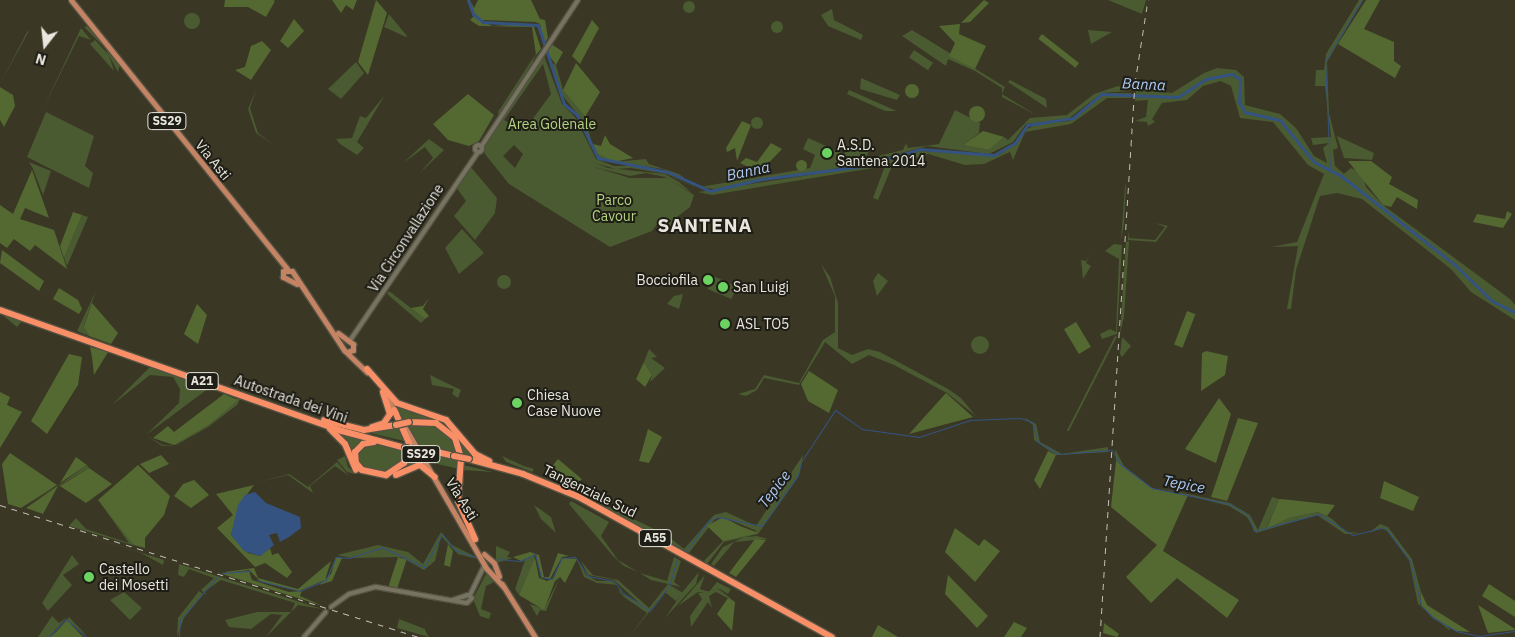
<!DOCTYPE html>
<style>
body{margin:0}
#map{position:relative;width:1515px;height:637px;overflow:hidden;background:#3a3725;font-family:"IBM Plex Sans",sans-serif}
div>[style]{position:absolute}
.green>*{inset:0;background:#4a5a31;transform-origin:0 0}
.round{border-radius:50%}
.forest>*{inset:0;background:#546932;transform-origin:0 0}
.water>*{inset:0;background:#345380}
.stream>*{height:1px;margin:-0.5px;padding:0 0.5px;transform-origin:0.5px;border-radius:0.5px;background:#345380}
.river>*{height:3px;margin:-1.5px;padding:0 1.5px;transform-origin:1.5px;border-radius:1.5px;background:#345380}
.roads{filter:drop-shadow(1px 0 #555244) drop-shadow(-1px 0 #555244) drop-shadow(0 1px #555244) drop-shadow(0 -1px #555244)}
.secondary>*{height:4px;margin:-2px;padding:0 2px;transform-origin:2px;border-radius:2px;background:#767360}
.secondary>.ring{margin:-2px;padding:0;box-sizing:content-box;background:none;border:4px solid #767360;border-radius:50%}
.primary>*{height:5px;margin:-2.5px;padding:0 2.5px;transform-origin:2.5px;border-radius:2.5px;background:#c48464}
.highway>*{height:6px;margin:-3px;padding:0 3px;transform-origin:3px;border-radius:3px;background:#f88f66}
.rail>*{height:1px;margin-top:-0.5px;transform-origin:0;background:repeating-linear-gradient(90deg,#c2bfb4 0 6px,transparent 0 12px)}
.bridges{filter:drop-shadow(1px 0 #555244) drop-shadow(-1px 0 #555244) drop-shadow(0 1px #555244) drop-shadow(0 -1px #555244)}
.highway-bridge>*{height:6px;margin:-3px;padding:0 3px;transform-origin:3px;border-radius:3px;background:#f88f66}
.dots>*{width:14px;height:14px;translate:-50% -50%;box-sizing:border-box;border:2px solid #1f1e16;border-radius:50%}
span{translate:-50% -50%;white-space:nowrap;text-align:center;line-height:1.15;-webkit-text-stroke:4px #1f1e16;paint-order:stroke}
.shield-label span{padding:1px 4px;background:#1f1e16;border:1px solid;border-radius:4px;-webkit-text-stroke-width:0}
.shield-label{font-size:12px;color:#e9e7dd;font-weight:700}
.park-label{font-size:14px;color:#b3d380}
.poi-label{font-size:14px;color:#e9e7dd}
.left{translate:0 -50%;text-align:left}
.right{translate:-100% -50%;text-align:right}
.street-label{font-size:14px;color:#e9e7dd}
.water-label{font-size:15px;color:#acc9f4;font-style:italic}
.district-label{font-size:19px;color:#e9e7dd;font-weight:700;letter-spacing:1px}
.north{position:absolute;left:20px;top:20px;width:50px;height:50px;-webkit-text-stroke:4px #1f1e16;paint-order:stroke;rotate:196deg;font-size:14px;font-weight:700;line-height:20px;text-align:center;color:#e9e7dd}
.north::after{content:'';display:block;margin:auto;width:18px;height:22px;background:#e9e7dd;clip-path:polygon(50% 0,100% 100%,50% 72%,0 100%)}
</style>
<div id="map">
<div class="green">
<i style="clip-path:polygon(1108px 0,1146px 0,1142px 14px)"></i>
<i style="clip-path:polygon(1359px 0,1363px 0,1327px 62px,1329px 113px,1338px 148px,1333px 150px,1335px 166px,1344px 174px,1351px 168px,1362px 173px,1366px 187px,1383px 205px,1510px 299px,1515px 305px,1515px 320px,1471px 292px,1451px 269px,1362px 199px,1337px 193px,1320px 196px,1296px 270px,1291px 309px,1287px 309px,1298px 246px,1271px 247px,1297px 242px,1324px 174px,1308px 165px,1273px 122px,1240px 118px,1231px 86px,1221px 81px,1203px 86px,1187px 100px,1162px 103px,1152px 119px,1155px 122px,1148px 126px,1147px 122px,1135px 121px,1146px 117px,1148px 100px,1135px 101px,1136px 88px,1172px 93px,1204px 73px,1217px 68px,1236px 70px,1244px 77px,1245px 105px,1280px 114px,1296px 128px,1314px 156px,1327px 163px,1323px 148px,1329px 143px,1313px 145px,1311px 138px,1331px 137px,1325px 86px,1315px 86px,1316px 70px,1324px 70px,1326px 54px)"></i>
<i class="round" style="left:683px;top:1px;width:12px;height:12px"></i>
<i style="clip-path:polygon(832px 9px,834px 20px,863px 35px,861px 40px,828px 26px,821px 15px)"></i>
<i class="round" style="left:184px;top:13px;width:16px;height:16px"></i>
<i style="clip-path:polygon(389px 14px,407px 36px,406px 37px,384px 27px)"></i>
<i class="round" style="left:771px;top:21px;width:12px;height:12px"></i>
<i style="clip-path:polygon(89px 26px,120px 64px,118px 72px,105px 48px,84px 27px)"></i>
<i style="clip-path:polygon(81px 28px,91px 40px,79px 36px,42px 111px)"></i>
<i style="clip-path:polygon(912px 30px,1005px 87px,1002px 94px,1036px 115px,1002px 97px,1002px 88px,975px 71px,948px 59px,946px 66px,902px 36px)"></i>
<i style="clip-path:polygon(1088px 30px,1112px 32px,1091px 44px)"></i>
<i style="clip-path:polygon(29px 31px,0 84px,27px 32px)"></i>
<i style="clip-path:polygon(95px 40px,109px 55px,114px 71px,90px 44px)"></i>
<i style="left:914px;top:50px;width:23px;height:9px;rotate:34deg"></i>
<i style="clip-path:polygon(537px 52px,532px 63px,499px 115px,498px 112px)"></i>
<i style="clip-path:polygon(evenodd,543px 53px,562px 104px,575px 117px,596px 159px,614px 166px,636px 166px,665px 172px,695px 188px,667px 174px,631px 168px,616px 169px,595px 163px,608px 168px,665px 174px,679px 182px,692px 193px,665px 177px,646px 173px,630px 176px,594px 167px,630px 178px,667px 178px,678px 185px,694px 195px,690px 207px,677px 217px,680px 222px,672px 228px,661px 219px,652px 231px,610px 247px,509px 184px,485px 154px,483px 145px,543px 53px,543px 64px,551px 94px,526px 128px,514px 126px,504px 120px,543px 64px,543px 53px,514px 145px,523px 154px,515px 168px,503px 156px,514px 145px)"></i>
<i style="clip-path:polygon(356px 62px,364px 73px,341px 99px,328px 89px)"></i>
<i style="clip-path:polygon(550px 62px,556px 65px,563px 90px,585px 117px,593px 147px,614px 162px,646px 159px,649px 164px,679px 174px,696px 187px,663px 169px,606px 161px,599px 158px,589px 143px,579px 116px,562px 95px)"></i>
<i style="clip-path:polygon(861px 78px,900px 95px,897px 100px,860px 89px)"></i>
<i style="clip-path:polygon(1010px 80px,1046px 99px,1047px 108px,1008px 82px)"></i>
<i style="clip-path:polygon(1118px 86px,1131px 91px,1102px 93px,1068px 119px,1026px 124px,1013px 142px,989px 154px,927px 146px,862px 164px,715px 189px,700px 187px,810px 168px,815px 155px,803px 149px,808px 138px,844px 154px,852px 144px,869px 150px,866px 159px,903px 150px,906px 143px,908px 148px,939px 144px,955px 110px,980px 123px,979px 133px,963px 145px,989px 150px,1004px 137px,1008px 140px,1030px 118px,1067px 115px,1094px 94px)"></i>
<i style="clip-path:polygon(257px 88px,250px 108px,258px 133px,274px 145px,256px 133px,248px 109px)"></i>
<i style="clip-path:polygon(849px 90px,892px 109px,896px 111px,885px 111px,847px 94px)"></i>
<i style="clip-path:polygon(1113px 93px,1131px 93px,1131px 98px,1107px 98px,1071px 124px,1025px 132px,1013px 160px,1010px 152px,984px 164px,965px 165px,928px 154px,892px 166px,878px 200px,873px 198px,885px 166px,712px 195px,698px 192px,868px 166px,918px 151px,999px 155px,1015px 144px,1024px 130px,1041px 123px,1069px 121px,1101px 96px)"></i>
<i style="clip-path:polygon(385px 95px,357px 142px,364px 148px,357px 155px,340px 144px,336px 139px,352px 138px,360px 116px,366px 118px)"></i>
<i style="clip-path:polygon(46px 112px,94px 136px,85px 166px,93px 173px,89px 188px,27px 157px)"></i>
<i class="round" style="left:751px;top:117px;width:12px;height:12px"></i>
<i style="clip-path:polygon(1337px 136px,1374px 153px,1372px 160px,1344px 158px)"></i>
<i style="clip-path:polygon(429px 139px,444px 150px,419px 174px,433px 158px,425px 147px,403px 163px)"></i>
<i style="clip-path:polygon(29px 162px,51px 171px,43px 195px,33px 169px)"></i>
<i style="clip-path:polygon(470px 166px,497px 198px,495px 213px,475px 240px,454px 216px,466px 201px,456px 187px)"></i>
<i style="clip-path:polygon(1125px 185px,1126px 185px,1124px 224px,1121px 240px)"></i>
<i style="clip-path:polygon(82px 215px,88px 217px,67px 266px,64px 258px)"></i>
<i style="clip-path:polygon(1155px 223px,1168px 226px,1156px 242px,1128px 240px,1128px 231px,1129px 238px,1155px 240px,1165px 227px)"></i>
<i style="clip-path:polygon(462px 229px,484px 253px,459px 274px,445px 248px)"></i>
<i style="clip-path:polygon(1129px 241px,1124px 317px,1120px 334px,1126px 242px)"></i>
<i style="clip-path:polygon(1114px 244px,1122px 245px,1117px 334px,1102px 339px,1100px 334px,1110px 329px,1116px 332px,1119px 259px,1105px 251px)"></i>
<i style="clip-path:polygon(1090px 253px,1086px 263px,1091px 266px,1083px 279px,1081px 260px,1086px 261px)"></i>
<i style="clip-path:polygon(821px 264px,830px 277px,838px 303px,838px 348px,852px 355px,868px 349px,880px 352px,948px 389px,961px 398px,976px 416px,947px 393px,894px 365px,869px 355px,852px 364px,825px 342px,799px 385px,764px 378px,757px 390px,746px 396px,738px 394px,755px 389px,764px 375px,799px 383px,823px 340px,835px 332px,835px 296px)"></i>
<i style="clip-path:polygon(878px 273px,888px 281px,877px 296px,873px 281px)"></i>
<i class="round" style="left:497px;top:275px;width:14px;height:14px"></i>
<i style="left:713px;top:276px;width:26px;height:14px;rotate:23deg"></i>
<i style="clip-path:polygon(96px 291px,84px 325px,89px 336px,77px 331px)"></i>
<i style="clip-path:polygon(389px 291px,411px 308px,425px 319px,421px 323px,387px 294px)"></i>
<i style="clip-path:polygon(683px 294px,679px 309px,667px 304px,674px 296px)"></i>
<i style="clip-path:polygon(0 313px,22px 321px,17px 327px)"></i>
<i style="left:1115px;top:336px;width:2px;height:106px;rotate:27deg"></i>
<i class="round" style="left:971px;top:336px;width:18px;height:18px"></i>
<i style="clip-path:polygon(1122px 337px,1131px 346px,1122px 357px,1120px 354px)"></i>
<i style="clip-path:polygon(649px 349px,657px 357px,651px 358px,665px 368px,650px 382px,652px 375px,644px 362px)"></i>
<i style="clip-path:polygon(150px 367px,209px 388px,146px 435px,179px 403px,180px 389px,173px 377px,150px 375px,112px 405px)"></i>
<i style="clip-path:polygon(430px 375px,461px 390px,458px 398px,452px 394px,454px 389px,432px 385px)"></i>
<i style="clip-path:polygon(237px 398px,240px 399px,237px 405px,208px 427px,176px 445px,162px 446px,147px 436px,163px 445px,174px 445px,207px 426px)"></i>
<i style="clip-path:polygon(391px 400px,412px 413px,444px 421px,481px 460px,462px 455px,445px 427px,405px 422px)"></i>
<i style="clip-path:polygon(1023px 417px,1036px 424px,1040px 442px,1062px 454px,1108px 447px,1108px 452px,1056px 455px,1034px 440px,1033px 425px)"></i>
<i style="clip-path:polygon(406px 424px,441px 426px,457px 444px,459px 469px,429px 462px)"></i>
<i style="clip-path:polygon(400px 425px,408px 442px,405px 460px,386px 474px,360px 468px,355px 454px,369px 443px,404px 450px,404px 441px,349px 428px)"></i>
<i style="clip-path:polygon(335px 431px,367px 440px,354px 451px,363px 473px,384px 476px,401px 468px,409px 437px,427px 466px,416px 464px,384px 478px,363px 474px)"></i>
<i style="clip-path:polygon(1115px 449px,1124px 466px,1153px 489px,1116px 461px)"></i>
<i style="clip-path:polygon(803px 455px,799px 476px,758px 534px,724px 542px,707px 564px,704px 561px,723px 541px,757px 531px,723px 517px,715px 519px,689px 553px,576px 492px,665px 534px,684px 549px,714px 515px,726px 512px,756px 526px)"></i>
<i style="clip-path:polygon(345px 456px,348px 467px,355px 474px,347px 472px,337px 460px)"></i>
<i style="clip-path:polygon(502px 456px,524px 466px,534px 469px,532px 472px,506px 462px)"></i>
<i style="clip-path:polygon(337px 462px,349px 476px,335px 466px,310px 486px,313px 493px,288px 475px,250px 484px,289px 474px,308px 487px)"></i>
<i style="clip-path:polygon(87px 465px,89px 468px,23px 507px,59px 485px)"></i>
<i style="clip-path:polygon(463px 465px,493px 472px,463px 470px)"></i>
<i style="clip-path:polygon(1155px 487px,1230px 503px,1250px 515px,1258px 530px,1272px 497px,1279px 499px,1267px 527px,1289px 518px,1318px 512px,1331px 518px,1346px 532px,1362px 533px,1345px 534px,1317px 515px,1256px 533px,1247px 517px,1229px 506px)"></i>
<i style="clip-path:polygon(99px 501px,127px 531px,134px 545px,139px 547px,69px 526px,76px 518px,86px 529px,129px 543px)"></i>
<i style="clip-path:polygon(571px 501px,609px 522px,601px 536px,618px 560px,638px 572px,624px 566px,613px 556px,569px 504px)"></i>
<i style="clip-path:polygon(534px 505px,551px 517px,556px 533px,541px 519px)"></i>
<i style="clip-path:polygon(1380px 524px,1388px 527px,1412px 559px,1421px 592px,1420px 605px,1450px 629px,1449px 630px,1418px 604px,1409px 560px,1387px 531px,1381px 528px,1369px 533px)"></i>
<i style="clip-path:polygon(67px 529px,164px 560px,163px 565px,141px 553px)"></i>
<i style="clip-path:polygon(441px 532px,452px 545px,482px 560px,458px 554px,441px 536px,435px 561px,424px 570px,401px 557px,351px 558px,337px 555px,378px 545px,408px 552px,423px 564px)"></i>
<i style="clip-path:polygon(744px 537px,757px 536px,768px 539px,734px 542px,714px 566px,711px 564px,723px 547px)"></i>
<i style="clip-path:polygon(496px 546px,510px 552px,507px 557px,513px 558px,496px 563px)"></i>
<i style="clip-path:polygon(531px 554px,534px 555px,535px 559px,519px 595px,515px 589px,525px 560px)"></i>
<i style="clip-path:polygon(72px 555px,79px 564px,63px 575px,72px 585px,48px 611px,42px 603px)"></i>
<i style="clip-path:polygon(674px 557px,681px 561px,674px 582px,681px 587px,651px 580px,640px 573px,667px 581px)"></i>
<i style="clip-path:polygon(577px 559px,586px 575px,597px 581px,611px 581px,618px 585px,622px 594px,638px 602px,614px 580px,588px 575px,581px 561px,593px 575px,618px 580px,649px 608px,668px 584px,683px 593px,676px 601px,665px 592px,629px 637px,647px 613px,624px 597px,620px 593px,618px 585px,597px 583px,584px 577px)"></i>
<i style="clip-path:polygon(179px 564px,249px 586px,322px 609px,298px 605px,266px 637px,282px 615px,271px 614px,251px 629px,229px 627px,225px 620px,257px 612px,291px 612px,295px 603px,221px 580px,205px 591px,206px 595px,201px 590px,214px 578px,189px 569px,184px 577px,178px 575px)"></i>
<i style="clip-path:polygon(487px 572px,496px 581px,486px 586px,481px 609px,491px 613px,489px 619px,480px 616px,473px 599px)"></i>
<i style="clip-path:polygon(699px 572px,696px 584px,665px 618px,684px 590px)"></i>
<i style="clip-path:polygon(705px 575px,700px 589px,709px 592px,717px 582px,731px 589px,728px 594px,720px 589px,710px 592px,698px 592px,678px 606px)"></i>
<i style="clip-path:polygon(560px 577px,546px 611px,540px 610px,537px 616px,530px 604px,544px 609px)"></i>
<i style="clip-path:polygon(716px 590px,720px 590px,735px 602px,716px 592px,709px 596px,712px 608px,708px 602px,691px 627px,690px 616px,702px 599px,698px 593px)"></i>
<i style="clip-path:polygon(199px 591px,203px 594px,184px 618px,177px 637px,178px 618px)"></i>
<i style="clip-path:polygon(124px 592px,142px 608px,130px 620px,110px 600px)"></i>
<i style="clip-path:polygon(429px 597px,425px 630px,429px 637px,397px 628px,399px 619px,425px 629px)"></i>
<i style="clip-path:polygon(52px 616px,59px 623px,67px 617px,49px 637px,38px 637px)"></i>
<i style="clip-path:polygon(69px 617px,88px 637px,67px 620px)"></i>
</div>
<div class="forest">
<i style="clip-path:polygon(225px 0,273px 0,275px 1px,266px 17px,248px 7px,224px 7px)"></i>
<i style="clip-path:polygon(332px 0,357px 0,353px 10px,346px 5px,341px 13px)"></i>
<i style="clip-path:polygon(376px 0,387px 13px,368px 75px,358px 62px)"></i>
<i style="clip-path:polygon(470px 0,474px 8px,478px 0,531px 0,540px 19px,545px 20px,548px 38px,544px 44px,540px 24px,535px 22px,481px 20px,474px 13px)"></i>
<i style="clip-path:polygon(984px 0,989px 3px,970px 22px,961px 23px)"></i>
<i style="clip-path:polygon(1366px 0,1380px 0,1364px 29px,1394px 42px,1394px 61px,1401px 66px,1395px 78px,1338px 44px)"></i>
<i style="clip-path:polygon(474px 16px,492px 26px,533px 24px,541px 49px,536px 55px,532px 27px,479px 26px,470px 20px)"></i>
<i style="clip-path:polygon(294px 19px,304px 31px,288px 48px,280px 41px)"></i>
<i style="clip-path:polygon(592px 20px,599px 28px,580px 64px,572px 56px)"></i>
<i style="clip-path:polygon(960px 24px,959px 34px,986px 46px,975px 69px,949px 56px,955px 43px,939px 26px)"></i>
<i style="left:1042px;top:34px;width:47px;height:6px;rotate:38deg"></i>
<i style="clip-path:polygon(262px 41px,271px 50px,251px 80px,235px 70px,245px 67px,251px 46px)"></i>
<i style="clip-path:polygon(553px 45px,563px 52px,556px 65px,545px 50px)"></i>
<i style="clip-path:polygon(576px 63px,600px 92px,585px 117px,563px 90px)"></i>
<i class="round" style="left:905px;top:84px;width:14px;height:14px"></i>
<i style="clip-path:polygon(0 87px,13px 95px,15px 106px,4px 127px,0 120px)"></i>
<i style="clip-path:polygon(468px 94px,494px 115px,479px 141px,469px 146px,448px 140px,433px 124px)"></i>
<i class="round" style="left:969px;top:106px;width:16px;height:16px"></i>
<i style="clip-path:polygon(742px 121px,751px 125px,737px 161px,735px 148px,727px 152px,726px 148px)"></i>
<i style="clip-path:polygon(983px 131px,1004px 137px,989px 150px,963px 145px)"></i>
<i style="clip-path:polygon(605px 135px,610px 144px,633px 158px,614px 162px,597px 153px,593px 144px,601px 146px)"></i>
<i style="clip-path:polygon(771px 143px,782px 149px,760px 172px,740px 163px,746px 158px,757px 162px)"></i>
<i class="round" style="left:795.5px;top:159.5px;width:11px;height:11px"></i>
<i style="clip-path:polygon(1348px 161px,1371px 161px,1392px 177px,1389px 184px,1418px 200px,1417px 209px,1397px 197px,1391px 207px,1383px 205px)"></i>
<i style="clip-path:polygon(32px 170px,49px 218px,25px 208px,20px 219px,54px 230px,67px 269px,35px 245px,30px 251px,14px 239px,7px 248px,0 243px,0 205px,13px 214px)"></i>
<i style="clip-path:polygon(1507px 211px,1512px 214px,1503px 228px,1473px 222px,1477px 214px,1505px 219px)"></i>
<i style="clip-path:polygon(73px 212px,82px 215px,64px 258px,60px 246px)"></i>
<i style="clip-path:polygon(2px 250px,44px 281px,39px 291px,0 263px)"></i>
<i style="clip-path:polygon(59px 288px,78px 300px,82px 309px,79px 314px,53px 299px)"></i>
<i style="clip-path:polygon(429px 298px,423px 309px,429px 316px,425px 319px,411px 308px,423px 306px)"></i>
<i style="clip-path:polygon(92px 303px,118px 333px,111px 344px,89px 336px,84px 326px)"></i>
<i style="clip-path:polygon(197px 304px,207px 315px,198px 344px,184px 334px)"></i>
<i style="left:1187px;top:311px;width:9px;height:36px;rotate:21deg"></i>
<i style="left:1076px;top:322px;width:29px;height:14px;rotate:59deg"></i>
<i style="clip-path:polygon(90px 347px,108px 352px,94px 375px,92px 357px)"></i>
<i style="clip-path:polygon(1206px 351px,1228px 356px,1225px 375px,1201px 391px,1202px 353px)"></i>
<i style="clip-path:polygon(69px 354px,82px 357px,78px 385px,47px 434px,31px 421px)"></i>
<i style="clip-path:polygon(644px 362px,652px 375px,645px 387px,636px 379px)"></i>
<i style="clip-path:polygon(809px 371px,838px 390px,829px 413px,808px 401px,801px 384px)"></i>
<i style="clip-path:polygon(0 392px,10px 397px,7px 405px,22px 412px,0 448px)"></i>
<i style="clip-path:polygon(946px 393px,973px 417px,909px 434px)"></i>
<i style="clip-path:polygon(224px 394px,238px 400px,207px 426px,174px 445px,153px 438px,168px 426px,174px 432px)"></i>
<i style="clip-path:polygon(1219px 398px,1231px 414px,1216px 463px,1185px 449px)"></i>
<i style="clip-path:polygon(1238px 418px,1258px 423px,1227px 501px,1211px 497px)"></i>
<i style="clip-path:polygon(648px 429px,662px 437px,649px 463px,639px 461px)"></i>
<i style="clip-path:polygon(1048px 451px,1056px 455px,1040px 489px,1034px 480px)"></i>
<i style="clip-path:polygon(10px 453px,38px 472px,57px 485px,21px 508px,8px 504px,2px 464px)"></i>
<i style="clip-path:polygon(161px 455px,169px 464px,149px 473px,140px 464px)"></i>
<i style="clip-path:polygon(76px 457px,87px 465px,60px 483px)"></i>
<i style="left:558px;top:459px;width:31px;height:13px;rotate:40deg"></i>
<i style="clip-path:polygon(1116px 461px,1153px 489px,1188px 495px,1163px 551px,1239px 600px,1227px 618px,1177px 578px,1151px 603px,1126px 577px,1157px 545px,1111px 507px)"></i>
<i style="clip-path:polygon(138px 465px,170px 496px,164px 515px,145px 538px,145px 548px,134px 545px,98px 500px)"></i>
<i style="clip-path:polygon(89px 468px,112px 484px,86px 503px,60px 486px)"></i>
<i style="clip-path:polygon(194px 480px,209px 495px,191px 508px,174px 496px,183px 484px)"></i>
<i style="clip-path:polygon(1384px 481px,1419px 497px,1413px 511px,1380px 498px)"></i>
<i style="clip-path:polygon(254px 485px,239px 505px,231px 535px,248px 553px,260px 556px,270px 548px,272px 555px,278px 553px,292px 572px,287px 578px,265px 563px,255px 567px,217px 528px,233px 515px,216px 494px)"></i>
<i style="clip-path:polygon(58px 486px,43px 514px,26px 508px,52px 490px)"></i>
<i style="clip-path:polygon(1279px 499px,1291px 500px,1335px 505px,1327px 516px,1318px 512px,1289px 518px,1267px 528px)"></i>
<i style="clip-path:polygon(723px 517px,740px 526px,758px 533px,723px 541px,707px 526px)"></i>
<i style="clip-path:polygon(955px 528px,979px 546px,984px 539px,1000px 551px,975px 582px,945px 552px)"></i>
<i style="clip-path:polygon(755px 539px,766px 540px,736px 577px,729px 573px)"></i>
<i style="clip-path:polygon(448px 544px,453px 551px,450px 567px,444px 565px)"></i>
<i style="clip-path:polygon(530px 552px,539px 555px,544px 577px,549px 577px,558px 553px,569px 556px,562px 557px,550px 579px,541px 577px,536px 554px,521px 561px,513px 557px)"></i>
<i style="clip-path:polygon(336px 557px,342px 558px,332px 581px,319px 585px,331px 574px)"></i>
<i style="left:398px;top:557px;width:9px;height:30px;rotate:18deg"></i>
<i style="clip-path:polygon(535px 558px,539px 578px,547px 581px,554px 578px,562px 558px,577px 559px,565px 583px,560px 577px,555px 581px,544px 610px,519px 595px)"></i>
<i style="clip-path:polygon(331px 561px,325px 580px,299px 591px,261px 582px,249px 570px,230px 573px,249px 571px,252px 580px,289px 592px,302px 591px,300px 596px,323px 606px,222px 574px,227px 572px,218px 573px,254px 568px,258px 578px,298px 589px)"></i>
<i style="clip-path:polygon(948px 575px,988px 616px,977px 628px,945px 594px)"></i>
<i style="clip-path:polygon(1489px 584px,1515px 601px,1515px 617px,1482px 596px)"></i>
<i style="clip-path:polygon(1421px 592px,1427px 605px,1470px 632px,1456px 631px,1433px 617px,1421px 605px)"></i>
<i style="clip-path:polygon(728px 598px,735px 602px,732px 631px,717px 614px)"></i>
<i style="clip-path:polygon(1478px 605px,1515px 629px,1515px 630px,1488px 633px)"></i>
<i style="clip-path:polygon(67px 620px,83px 637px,50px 637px,56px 632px)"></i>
<i style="clip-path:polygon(1014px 622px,1027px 628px,1021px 637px,1004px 637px)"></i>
<i style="clip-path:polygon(1104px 623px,1119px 634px,1117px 637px,1103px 633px)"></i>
<i style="clip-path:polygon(878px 625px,898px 637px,872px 637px)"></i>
</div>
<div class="water">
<i style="clip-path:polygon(255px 492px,266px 503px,300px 517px,301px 528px,289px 537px,280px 542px,277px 533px,269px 535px,274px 545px,260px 556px,244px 551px,231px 535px,238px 505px,245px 495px)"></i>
</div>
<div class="stream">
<i style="left:1330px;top:170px;width:109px;rotate:-92.6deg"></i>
<i style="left:1325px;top:61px;width:71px;rotate:-58.8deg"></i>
<i style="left:685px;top:552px;width:39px;rotate:-53deg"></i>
<i style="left:708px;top:521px;width:11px;rotate:-22deg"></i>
<i style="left:718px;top:517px;width:45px;rotate:11.6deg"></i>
<i style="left:762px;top:526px;width:62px;rotate:-54.8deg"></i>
<i style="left:798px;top:475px;width:13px;rotate:-77deg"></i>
<i style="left:801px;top:462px;width:62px;rotate:-56.8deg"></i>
<i style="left:835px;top:410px;width:33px;rotate:35deg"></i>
<i style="left:862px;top:429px;width:58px;rotate:8deg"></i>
<i style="left:919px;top:437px;width:54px;rotate:-18.4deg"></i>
<i style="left:970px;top:420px;width:50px;rotate:-2.3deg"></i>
<i style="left:1020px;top:418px;width:13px;rotate:18deg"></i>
<i style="left:1032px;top:422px;width:21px;rotate:73deg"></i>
<i style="left:1038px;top:442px;width:24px;rotate:30deg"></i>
<i style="left:1059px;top:454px;width:53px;rotate:-4.3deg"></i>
<i style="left:1112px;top:450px;width:16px;rotate:60deg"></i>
<i style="left:1120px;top:464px;width:40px;rotate:37deg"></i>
<i style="left:1152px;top:488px;width:80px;rotate:11.6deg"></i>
<i style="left:1230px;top:504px;width:22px;rotate:32deg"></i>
<i style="left:1249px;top:516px;width:16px;rotate:72deg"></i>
<i style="left:1254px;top:531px;width:67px;rotate:-14.7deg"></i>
<i style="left:1319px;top:514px;width:40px;rotate:32deg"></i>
<i style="left:1353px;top:535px;width:33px;rotate:-14deg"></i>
<i style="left:1385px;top:527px;width:42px;rotate:53.7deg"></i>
<i style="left:1410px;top:561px;width:45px;rotate:76deg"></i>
<i style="left:1421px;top:605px;width:16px;rotate:47deg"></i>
<i style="left:1432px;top:617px;width:28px;rotate:30deg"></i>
<i style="left:1456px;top:631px;width:24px;rotate:12deg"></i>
<i style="left:1479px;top:636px;width:36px;rotate:-8deg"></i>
<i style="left:497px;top:559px;width:24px;rotate:5deg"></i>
<i style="left:521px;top:561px;width:16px;rotate:-27deg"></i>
<i style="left:535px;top:554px;width:24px;rotate:75deg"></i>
<i style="left:541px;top:577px;width:11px;rotate:10deg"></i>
<i style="left:552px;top:579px;width:23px;rotate:-65deg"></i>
<i style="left:562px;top:558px;width:13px;rotate:-4deg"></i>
<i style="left:575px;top:557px;width:23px;rotate:56deg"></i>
<i style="left:588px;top:576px;width:26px;rotate:11deg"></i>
<i style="left:614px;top:581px;width:15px;rotate:53deg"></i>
<i style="left:623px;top:593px;width:32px;rotate:34deg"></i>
<i style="left:650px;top:611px;width:31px;rotate:-53deg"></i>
<i style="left:669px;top:586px;width:28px;rotate:-73deg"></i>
<i style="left:222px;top:573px;width:28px;rotate:-4deg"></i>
<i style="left:257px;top:580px;width:44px;rotate:14.3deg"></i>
<i style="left:300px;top:591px;width:28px;rotate:-23deg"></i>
<i style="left:326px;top:580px;width:25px;rotate:-67deg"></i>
<i style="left:336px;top:557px;width:13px;rotate:4deg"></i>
<i style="left:349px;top:558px;width:35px;rotate:-18deg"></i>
<i style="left:382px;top:547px;width:47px;rotate:25.5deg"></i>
<i style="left:424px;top:567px;width:38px;rotate:-61deg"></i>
<i style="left:442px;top:534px;width:21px;rotate:51deg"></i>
<i style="left:455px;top:550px;width:24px;rotate:19deg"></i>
<i style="left:48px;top:637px;width:25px;rotate:-45deg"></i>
<i style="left:66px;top:619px;width:27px;rotate:42deg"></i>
<i style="left:179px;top:637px;width:17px;rotate:-87deg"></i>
<i style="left:180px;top:620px;width:57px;rotate:-49.3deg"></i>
</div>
<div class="river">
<i style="left:468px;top:0;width:15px;rotate:70deg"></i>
<i style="left:473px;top:14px;width:13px;rotate:39deg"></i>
<i style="left:483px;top:22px;width:55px;rotate:3.1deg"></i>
<i style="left:538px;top:25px;width:83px;rotate:71.8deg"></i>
<i style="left:564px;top:104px;width:17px;rotate:40deg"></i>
<i style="left:577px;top:115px;width:48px;rotate:64deg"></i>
<i style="left:598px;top:158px;width:71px;rotate:11.3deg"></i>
<i style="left:668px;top:172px;width:46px;rotate:24.3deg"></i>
<i style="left:710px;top:191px;width:53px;rotate:-13deg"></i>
<i style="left:762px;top:179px;width:102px;rotate:-7.3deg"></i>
<i style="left:863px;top:166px;width:59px;rotate:-16.6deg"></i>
<i style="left:920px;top:149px;width:74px;rotate:4.6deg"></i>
<i style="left:994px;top:155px;width:24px;rotate:-30deg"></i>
<i style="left:1015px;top:143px;width:22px;rotate:-56deg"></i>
<i style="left:1027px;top:125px;width:47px;rotate:-8.7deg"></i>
<i style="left:1073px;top:118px;width:38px;rotate:-40deg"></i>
<i style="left:1102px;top:94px;width:76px;rotate:2.3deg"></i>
<i style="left:1178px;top:97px;width:33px;rotate:-33deg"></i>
<i style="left:1206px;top:79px;width:26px;rotate:-11deg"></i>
<i style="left:1232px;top:74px;width:9px;rotate:32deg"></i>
<i style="left:1240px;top:79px;width:23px;rotate:92deg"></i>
<i style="left:1239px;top:102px;width:12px;rotate:59deg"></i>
<i style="left:1245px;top:112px;width:36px;rotate:13deg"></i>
<i style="left:1280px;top:120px;width:54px;rotate:51deg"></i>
<i style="left:1314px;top:162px;width:29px;rotate:27deg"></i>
<i style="left:1340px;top:175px;width:146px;rotate:38deg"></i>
<i style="left:1455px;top:265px;width:52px;rotate:44.2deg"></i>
<i style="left:1492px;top:301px;width:25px;rotate:26deg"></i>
</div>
<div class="roads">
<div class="secondary">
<i class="ring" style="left:474.5px;top:144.5px;width:3px;height:3px"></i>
<i style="left:481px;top:147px;width:176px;rotate:-56.6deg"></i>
<i style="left:349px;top:342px;width:230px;rotate:-55.8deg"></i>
<i style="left:470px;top:595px;width:34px;rotate:-64deg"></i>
<i style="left:331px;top:607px;width:22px;rotate:-36deg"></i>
<i style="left:349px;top:594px;width:28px;rotate:-15deg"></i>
<i style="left:376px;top:587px;width:92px;rotate:10deg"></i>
<i style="left:467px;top:603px;width:7px;rotate:-45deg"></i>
<i style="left:472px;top:598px;width:5px;rotate:-143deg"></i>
<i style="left:468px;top:595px;width:16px;rotate:162deg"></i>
<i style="left:304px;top:637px;width:33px;rotate:-49deg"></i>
</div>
<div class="primary">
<i style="left:71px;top:0;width:345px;rotate:51.2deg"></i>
<i style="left:297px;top:284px;width:16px;rotate:-153deg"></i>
<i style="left:283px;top:277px;width:6px;rotate:-90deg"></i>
<i style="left:283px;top:271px;width:9px"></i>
<i style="left:292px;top:271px;width:95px;rotate:56.6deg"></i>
<i style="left:344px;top:350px;width:32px;rotate:44deg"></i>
<i style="left:338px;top:333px;width:19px;rotate:36deg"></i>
<i style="left:353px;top:344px;width:6px;rotate:90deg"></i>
<i style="left:353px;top:350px;width:6px;rotate:162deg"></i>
<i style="left:386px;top:397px;width:19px;rotate:58deg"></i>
<i style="left:403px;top:424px;width:166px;rotate:60deg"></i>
<i style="left:486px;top:568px;width:26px;rotate:47deg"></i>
<i style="left:484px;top:554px;width:13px;rotate:42deg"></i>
<i style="left:494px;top:563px;width:14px;rotate:69deg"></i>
<i style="left:502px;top:584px;width:62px;rotate:58.1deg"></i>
</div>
<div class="highway">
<i style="left:0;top:310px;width:363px;rotate:19.5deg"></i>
<i style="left:342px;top:431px;width:65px;rotate:15.1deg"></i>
<i style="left:367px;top:369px;width:45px;rotate:48.6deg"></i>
<i style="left:397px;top:403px;width:52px;rotate:19.1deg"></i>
<i style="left:446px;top:420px;width:45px;rotate:49.5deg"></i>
<i style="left:475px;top:454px;width:16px;rotate:27deg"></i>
<i style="left:324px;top:420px;width:41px;rotate:14deg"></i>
<i style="left:364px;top:430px;width:32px;rotate:-9deg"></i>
<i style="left:409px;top:422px;width:27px;rotate:2deg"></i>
<i style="left:436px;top:423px;width:24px;rotate:38deg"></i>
<i style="left:455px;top:438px;width:21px;rotate:73deg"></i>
<i style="left:461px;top:458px;width:43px;rotate:94deg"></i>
<i style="left:458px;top:501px;width:42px;rotate:65.9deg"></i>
<i style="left:372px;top:427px;width:13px;rotate:-18deg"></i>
<i style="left:384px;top:423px;width:11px;rotate:-56deg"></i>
<i style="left:390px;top:414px;width:23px;rotate:-108deg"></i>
<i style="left:330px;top:429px;width:21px;rotate:45deg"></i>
<i style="left:345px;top:444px;width:28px;rotate:67deg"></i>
<i style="left:374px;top:442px;width:11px;rotate:170deg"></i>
<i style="left:363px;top:444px;width:11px;rotate:135deg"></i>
<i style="left:355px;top:452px;width:11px;rotate:85deg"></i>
<i style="left:356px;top:463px;width:9px;rotate:49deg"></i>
<i style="left:362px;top:470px;width:25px;rotate:12deg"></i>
<i style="left:386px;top:475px;width:22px;rotate:-34deg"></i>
<i style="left:404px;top:463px;width:21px;rotate:-76deg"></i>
<i style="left:409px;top:443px;width:36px;rotate:-114deg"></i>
<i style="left:424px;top:449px;width:31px;rotate:13deg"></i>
<i style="left:469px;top:459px;width:56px;rotate:15.5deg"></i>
<i style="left:523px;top:474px;width:61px;rotate:22.3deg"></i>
<i style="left:579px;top:497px;width:289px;rotate:29deg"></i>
<i style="left:396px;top:475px;width:26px;rotate:-23deg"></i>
<i style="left:420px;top:465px;width:19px;rotate:39deg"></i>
</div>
</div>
<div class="rail">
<i style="left:0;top:505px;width:439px;rotate:17.5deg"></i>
<i style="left:1100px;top:637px;width:555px;rotate:-86.39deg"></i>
<i style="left:1135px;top:83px;width:84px;rotate:-81.1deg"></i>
</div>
<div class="bridges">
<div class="highway-bridge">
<i style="left:396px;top:425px;width:13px;rotate:-13deg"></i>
<i style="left:405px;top:448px;width:26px;rotate:13deg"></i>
<i style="left:454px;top:456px;width:15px;rotate:11deg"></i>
</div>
</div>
<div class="dots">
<i style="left:827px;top:153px;background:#6cd362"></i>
<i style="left:708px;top:280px;background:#6cd362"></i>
<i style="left:723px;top:287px;background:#6cd362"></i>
<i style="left:725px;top:324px;background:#6cd362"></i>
<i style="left:517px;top:403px;background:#6cd362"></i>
<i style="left:89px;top:577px;background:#6cd362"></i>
</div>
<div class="shield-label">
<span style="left:167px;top:121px">SS29</span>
<span style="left:202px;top:381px">A21</span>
<span style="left:421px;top:454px">SS29</span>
<span style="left:655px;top:538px">A55</span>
</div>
<div class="park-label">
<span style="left:552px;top:124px">Area Golenale</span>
<span style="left:614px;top:208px">Parco<br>Cavour</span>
</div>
<div class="poi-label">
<span class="left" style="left:837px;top:153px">A.S.D.<br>Santena 2014</span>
<span class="right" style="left:698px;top:280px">Bocciofila</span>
<span class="left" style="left:733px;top:287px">San Luigi</span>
<span class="left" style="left:736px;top:324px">ASL TO5</span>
<span class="left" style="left:527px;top:403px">Chiesa<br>Case Nuove</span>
<span class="left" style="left:99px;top:577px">Castello<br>dei Mosetti</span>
</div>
<div class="street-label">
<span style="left:213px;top:160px;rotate:51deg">Via Asti</span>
<span style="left:406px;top:238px;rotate:-57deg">Via Circonvallazione</span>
<span style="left:291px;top:399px;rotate:19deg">Autostrada dei Vini</span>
<span style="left:590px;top:491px;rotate:26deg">Tangenziale Sud</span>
<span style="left:462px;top:499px;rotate:58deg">Via Asti</span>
</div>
<div class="water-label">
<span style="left:1144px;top:84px;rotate:3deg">Banna</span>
<span style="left:748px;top:171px;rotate:-12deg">Banna</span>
<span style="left:1184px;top:484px;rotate:11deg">Tepice</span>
<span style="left:774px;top:489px;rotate:-53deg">Tepice</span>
</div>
<div class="district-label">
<span style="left:705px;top:226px">SANTENA</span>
</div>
<div class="north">N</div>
</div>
